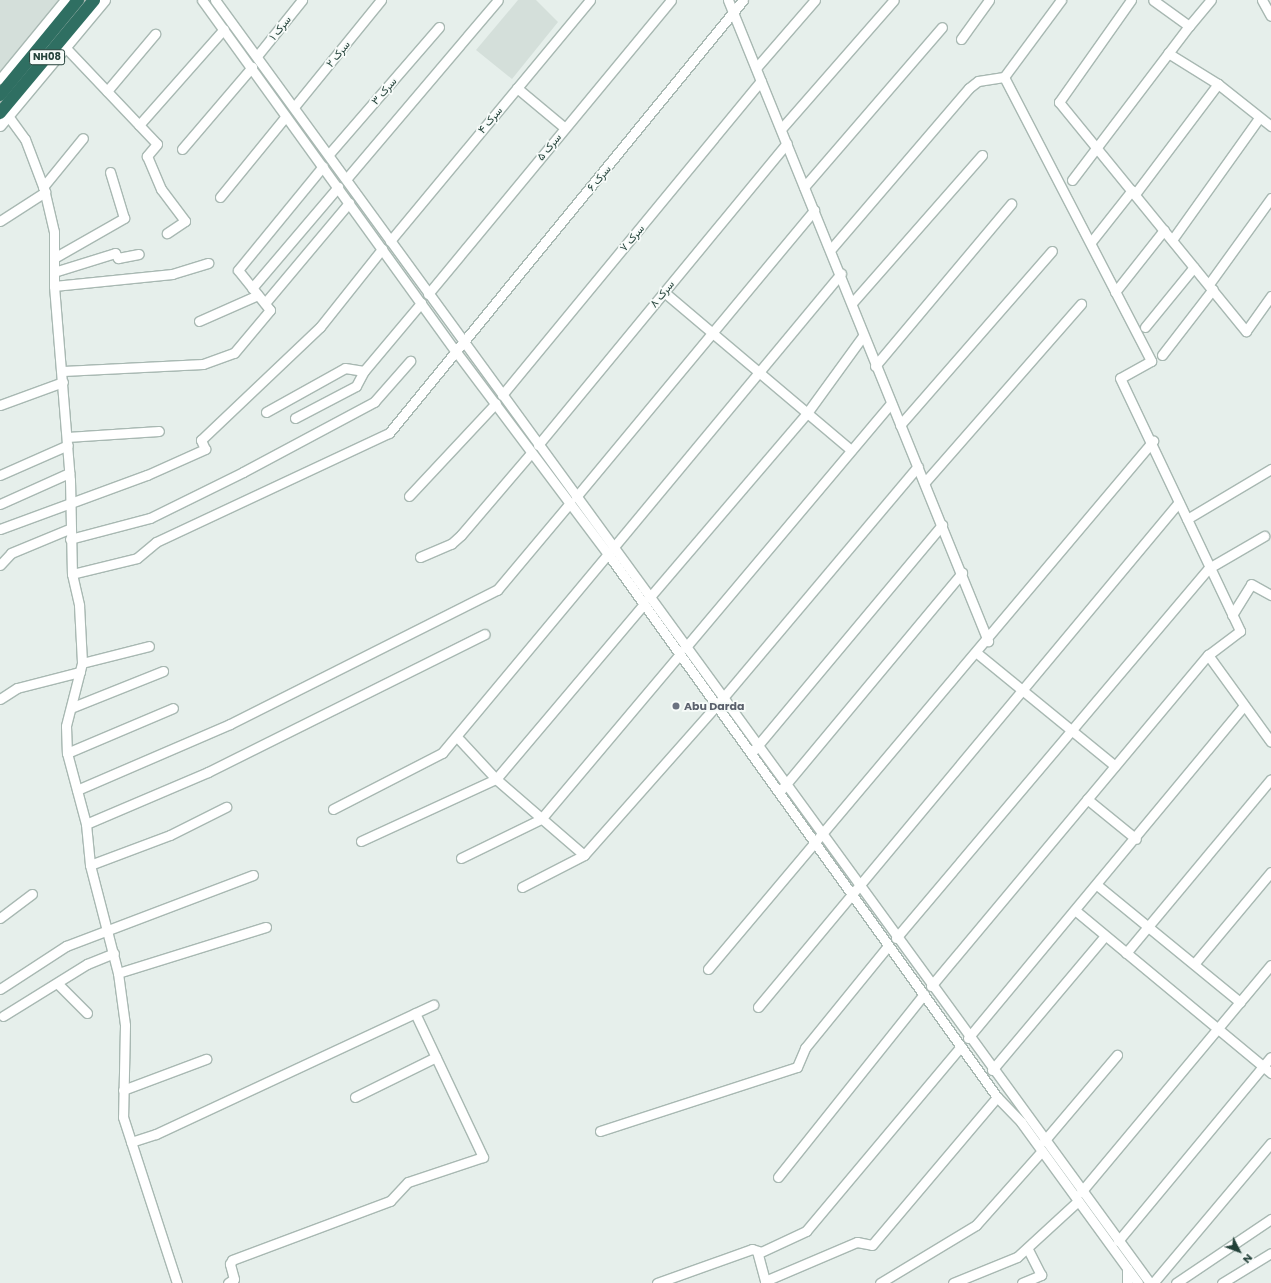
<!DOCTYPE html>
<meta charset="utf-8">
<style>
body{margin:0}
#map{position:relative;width:1271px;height:1283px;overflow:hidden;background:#e6efeb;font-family:Poppins,Vazirmatn,sans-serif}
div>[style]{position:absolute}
.built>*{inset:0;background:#d4dfda}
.roads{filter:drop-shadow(1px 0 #a8b8b2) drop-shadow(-1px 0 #a8b8b2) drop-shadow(0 1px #a8b8b2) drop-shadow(0 -1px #a8b8b2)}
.minor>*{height:9px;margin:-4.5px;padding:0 4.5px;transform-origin:4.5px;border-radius:4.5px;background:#fff}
.highway>*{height:12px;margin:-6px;padding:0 6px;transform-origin:6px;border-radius:6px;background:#2f6f62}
.dots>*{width:11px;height:11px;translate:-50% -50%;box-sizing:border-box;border:2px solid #f7fbf9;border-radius:50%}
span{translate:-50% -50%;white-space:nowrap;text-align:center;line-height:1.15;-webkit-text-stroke:3.5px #f7fbf9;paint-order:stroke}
.shield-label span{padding:1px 3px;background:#f7fbf9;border:1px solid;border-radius:3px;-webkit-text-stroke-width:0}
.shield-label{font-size:10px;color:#24423a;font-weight:700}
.street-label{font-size:11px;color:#24423a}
.worship-label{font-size:11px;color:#5b616d;font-weight:700}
.left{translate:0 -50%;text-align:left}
.north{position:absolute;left:1219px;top:1231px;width:40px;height:40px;-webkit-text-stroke:3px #f7fbf9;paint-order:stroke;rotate:132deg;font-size:11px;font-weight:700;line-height:16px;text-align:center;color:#24423a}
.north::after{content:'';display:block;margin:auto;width:14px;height:18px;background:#24423a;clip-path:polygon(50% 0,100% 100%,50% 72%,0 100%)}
</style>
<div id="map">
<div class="built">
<i style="clip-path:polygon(0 0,65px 0,0 79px)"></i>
<i style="clip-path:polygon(518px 0,536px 0,558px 22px,512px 79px,476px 50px)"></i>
</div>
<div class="roads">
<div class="minor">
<i style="left:202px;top:0;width:435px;rotate:54.2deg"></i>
<i style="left:457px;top:353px;width:251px;rotate:53.1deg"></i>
<i style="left:608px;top:554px;width:668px;rotate:54.38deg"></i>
<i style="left:997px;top:1097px;width:35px;rotate:46deg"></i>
<i style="left:1021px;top:1122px;width:199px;rotate:54deg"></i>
<i style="left:215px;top:0;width:1588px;rotate:53.92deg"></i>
<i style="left:728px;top:0;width:692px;rotate:67.92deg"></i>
<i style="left:1131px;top:0;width:125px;rotate:125.2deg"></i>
<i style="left:1059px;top:102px;width:296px;rotate:50.8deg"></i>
<i style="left:1246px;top:331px;width:43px;rotate:-54.5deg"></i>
<i style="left:1262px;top:0;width:18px;rotate:61deg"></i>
<i style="left:1189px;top:26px;width:34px;rotate:-50deg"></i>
<i style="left:961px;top:39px;width:48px;rotate:-54.3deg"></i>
<i style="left:66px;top:48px;width:132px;rotate:46.5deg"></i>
<i style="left:157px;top:144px;width:16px;rotate:130deg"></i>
<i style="left:147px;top:156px;width:36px;rotate:67deg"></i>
<i style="left:161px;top:189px;width:40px;rotate:53deg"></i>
<i style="left:185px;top:221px;width:22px;rotate:146deg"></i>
<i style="left:1168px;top:53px;width:59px;rotate:31.8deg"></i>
<i style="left:1218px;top:84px;width:68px;rotate:38.4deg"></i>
<i style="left:257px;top:56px;width:72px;rotate:-51.2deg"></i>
<i style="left:756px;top:68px;width:90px;rotate:-49.1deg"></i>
<i style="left:1004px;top:77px;width:320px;rotate:62.6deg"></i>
<i style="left:1151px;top:361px;width:35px;rotate:151deg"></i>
<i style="left:1120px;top:378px;width:280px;rotate:64.6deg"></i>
<i style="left:1240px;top:631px;width:40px;rotate:143deg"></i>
<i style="left:1208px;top:655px;width:107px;rotate:54.1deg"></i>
<i style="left:0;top:79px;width:102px;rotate:-50.6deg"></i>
<i style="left:517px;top:88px;width:62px;rotate:39.8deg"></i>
<i style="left:107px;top:91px;width:75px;rotate:-49.9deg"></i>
<i style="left:294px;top:107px;width:138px;rotate:-50.9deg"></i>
<i style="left:3px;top:109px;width:37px;rotate:54deg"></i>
<i style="left:25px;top:139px;width:53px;rotate:69.2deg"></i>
<i style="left:44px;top:189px;width:44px;rotate:76.9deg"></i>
<i style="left:54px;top:232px;width:54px;rotate:90deg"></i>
<i style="left:54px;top:286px;width:195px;rotate:85.3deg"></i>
<i style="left:70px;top:480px;width:94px;rotate:88.8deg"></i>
<i style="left:72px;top:574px;width:32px;rotate:77deg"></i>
<i style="left:79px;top:605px;width:58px;rotate:87deg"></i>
<i style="left:82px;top:663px;width:65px;rotate:104.3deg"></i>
<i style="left:66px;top:726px;width:27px;rotate:88deg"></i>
<i style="left:67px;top:753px;width:73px;rotate:75deg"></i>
<i style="left:86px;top:824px;width:41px;rotate:84.4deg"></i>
<i style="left:90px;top:865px;width:112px;rotate:75.5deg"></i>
<i style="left:118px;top:973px;width:52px;rotate:82.3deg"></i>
<i style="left:125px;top:1025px;width:92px;rotate:91.2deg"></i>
<i style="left:123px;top:1117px;width:175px;rotate:72deg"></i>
<i style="left:139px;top:125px;width:128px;rotate:-48.5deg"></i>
<i style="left:0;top:126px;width:164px;rotate:-50.2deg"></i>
<i style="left:781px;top:129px;width:171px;rotate:-48.8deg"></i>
<i style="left:182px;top:149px;width:108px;rotate:-49.5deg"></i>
<i style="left:329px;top:154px;width:168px;rotate:-49.1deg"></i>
<i style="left:347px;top:178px;width:233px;rotate:-49.7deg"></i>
<i style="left:1072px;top:180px;width:193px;rotate:-52.8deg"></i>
<i style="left:1189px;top:26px;width:44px;rotate:-144.2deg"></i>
<i style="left:43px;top:187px;width:63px;rotate:-50.8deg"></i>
<i style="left:804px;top:187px;width:211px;rotate:-49.2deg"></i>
<i style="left:1135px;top:194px;width:138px;rotate:-53deg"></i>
<i style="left:220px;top:197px;width:104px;rotate:-50.8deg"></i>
<i style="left:0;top:221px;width:54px;rotate:-32.8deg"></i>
<i style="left:1172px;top:240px;width:150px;rotate:-54.5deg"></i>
<i style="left:390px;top:241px;width:313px;rotate:-50.3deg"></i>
<i style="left:1091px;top:242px;width:66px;rotate:-51.7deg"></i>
<i style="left:831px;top:249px;width:212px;rotate:-49.4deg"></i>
<i style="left:969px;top:88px;width:11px;rotate:-38deg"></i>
<i style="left:978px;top:81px;width:26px;rotate:-9deg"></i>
<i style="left:1004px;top:77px;width:96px;rotate:-53.5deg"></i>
<i style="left:54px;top:258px;width:81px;rotate:-29.7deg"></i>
<i style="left:124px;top:218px;width:48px;rotate:-106.9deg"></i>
<i style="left:54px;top:272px;width:64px;rotate:-17.3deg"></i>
<i style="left:115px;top:253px;width:6px;rotate:59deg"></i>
<i style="left:118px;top:258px;width:21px;rotate:-11deg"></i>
<i style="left:1209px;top:284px;width:106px;rotate:-54.2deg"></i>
<i style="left:54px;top:286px;width:119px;rotate:-5.8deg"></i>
<i style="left:172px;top:274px;width:38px;rotate:-17deg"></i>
<i style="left:252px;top:288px;width:133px;rotate:-49.6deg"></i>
<i style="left:664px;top:292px;width:245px;rotate:40.2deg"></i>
<i style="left:1115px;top:292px;width:79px;rotate:-51.7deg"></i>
<i style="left:428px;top:294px;width:381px;rotate:-50.4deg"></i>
<i style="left:265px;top:303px;width:131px;rotate:-50deg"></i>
<i style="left:852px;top:303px;width:197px;rotate:-48.7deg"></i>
<i style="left:199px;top:321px;width:64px;rotate:-23.8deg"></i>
<i style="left:1145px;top:327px;width:77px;rotate:-50.8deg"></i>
<i style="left:1162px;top:355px;width:83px;rotate:-52.3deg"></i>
<i style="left:875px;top:366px;width:212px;rotate:-50deg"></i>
<i style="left:63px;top:371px;width:140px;rotate:-2.9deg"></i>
<i style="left:203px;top:364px;width:33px;rotate:-20deg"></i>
<i style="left:234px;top:353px;width:56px;rotate:-50.1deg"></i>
<i style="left:270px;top:310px;width:51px;rotate:-128.7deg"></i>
<i style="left:238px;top:270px;width:134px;rotate:-50.7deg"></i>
<i style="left:502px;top:395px;width:407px;rotate:-50.5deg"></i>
<i style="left:0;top:405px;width:67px;rotate:-20.1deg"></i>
<i style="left:266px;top:412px;width:90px;rotate:-29.1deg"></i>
<i style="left:345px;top:368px;width:19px;rotate:9deg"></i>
<i style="left:295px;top:418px;width:69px;rotate:-27.7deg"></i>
<i style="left:356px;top:386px;width:17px;rotate:-62deg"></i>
<i style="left:364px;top:371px;width:89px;rotate:-50deg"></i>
<i style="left:900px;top:425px;width:231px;rotate:-48.9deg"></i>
<i style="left:67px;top:437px;width:92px;rotate:-3.7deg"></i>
<i style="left:538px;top:445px;width:391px;rotate:-50.5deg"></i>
<i style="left:0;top:475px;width:74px;rotate:-23.8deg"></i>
<i style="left:925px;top:482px;width:237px;rotate:-48.8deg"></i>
<i style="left:409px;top:496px;width:127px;rotate:-46.9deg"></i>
<i style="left:576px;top:497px;width:373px;rotate:-50.3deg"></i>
<i style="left:0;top:504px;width:76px;rotate:-24.2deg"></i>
<i style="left:1187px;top:519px;width:98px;rotate:-30.8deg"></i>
<i style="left:0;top:529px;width:157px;rotate:-20.2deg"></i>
<i style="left:147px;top:475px;width:64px;rotate:-24.1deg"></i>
<i style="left:205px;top:449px;width:10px;rotate:-114deg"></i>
<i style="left:201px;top:440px;width:164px;rotate:-43.5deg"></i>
<i style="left:320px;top:327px;width:100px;rotate:-51.5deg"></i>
<i style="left:70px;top:539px;width:83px;rotate:-14.7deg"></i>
<i style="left:150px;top:518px;width:104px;rotate:-26.3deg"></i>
<i style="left:243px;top:472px;width:149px;rotate:-28.1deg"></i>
<i style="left:374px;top:402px;width:55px;rotate:-48.7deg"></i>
<i style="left:613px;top:548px;width:357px;rotate:-50.3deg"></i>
<i style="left:420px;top:557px;width:34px;rotate:-23deg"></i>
<i style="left:451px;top:544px;width:13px;rotate:-42deg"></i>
<i style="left:461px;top:535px;width:108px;rotate:-49.5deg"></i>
<i style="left:0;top:565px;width:16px;rotate:-47deg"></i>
<i style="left:11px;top:553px;width:63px;rotate:-22.5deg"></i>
<i style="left:72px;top:574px;width:67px;rotate:-13.8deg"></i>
<i style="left:137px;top:558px;width:25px;rotate:-40deg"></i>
<i style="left:156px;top:542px;width:257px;rotate:-25.1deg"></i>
<i style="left:389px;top:433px;width:559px;rotate:-50.73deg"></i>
<i style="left:649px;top:598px;width:243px;rotate:-49.5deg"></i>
<i style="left:807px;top:413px;width:95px;rotate:-54deg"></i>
<i style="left:1232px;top:615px;width:36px;rotate:-58deg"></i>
<i style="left:1251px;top:584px;width:23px;rotate:29deg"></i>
<i style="left:685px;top:648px;width:320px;rotate:-49.9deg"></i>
<i style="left:977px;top:653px;width:178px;rotate:39.3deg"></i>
<i style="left:82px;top:663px;width:69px;rotate:-14.2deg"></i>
<i style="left:0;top:699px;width:20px;rotate:-33deg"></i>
<i style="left:17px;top:688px;width:65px;rotate:-14.3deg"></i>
<i style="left:73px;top:707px;width:97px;rotate:-21.8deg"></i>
<i style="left:457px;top:737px;width:57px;rotate:47.1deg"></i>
<i style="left:496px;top:779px;width:116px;rotate:40.8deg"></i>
<i style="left:753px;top:751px;width:295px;rotate:-50.1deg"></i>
<i style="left:67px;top:753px;width:115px;rotate:-23deg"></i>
<i style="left:77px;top:790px;width:167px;rotate:-23.3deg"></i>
<i style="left:230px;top:724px;width:299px;rotate:-26.7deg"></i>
<i style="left:497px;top:590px;width:114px;rotate:-50deg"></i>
<i style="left:781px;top:790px;width:283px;rotate:-50.2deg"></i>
<i style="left:1087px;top:799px;width:63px;rotate:39.2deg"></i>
<i style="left:333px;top:809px;width:123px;rotate:-27.2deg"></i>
<i style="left:442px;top:753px;width:259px;rotate:-50.2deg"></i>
<i style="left:86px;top:824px;width:133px;rotate:-23.1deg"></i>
<i style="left:208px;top:772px;width:309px;rotate:-26.5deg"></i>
<i style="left:361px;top:841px;width:149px;rotate:-24.7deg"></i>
<i style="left:496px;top:779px;width:229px;rotate:-49.8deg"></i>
<i style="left:461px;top:858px;width:89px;rotate:-26deg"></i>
<i style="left:541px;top:819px;width:214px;rotate:-49.9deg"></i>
<i style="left:90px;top:865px;width:85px;rotate:-20.6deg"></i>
<i style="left:170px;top:835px;width:63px;rotate:-26.6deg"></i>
<i style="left:1097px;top:885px;width:185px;rotate:39.3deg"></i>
<i style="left:522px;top:887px;width:70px;rotate:-27.3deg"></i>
<i style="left:584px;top:855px;width:208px;rotate:-48.5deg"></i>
<i style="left:722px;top:699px;width:304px;rotate:-49.9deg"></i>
<i style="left:1076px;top:911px;width:254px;rotate:39.7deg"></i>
<i style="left:0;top:918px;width:40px;rotate:-37deg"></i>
<i style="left:896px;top:938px;width:485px;rotate:-49.8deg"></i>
<i style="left:1209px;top:568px;width:64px;rotate:-30.2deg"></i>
<i style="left:1126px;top:953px;width:226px;rotate:-50.2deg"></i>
<i style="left:1194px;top:964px;width:120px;rotate:-50.1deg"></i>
<i style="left:708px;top:969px;width:691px;rotate:-49.88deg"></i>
<i style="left:118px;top:973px;width:155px;rotate:-17.3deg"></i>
<i style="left:58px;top:984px;width:41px;rotate:45deg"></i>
<i style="left:931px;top:986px;width:432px;rotate:-50.1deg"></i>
<i style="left:0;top:989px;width:79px;rotate:-33.1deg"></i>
<i style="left:66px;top:946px;width:200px;rotate:-20.8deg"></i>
<i style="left:758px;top:1007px;width:657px;rotate:-50.18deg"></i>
<i style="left:3px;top:1016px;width:99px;rotate:-31.8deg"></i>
<i style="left:87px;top:964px;width:29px;rotate:-22deg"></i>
<i style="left:968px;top:1038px;width:432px;rotate:-50.3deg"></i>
<i style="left:992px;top:1070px;width:175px;rotate:-49.9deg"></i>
<i style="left:123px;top:1090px;width:89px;rotate:-20.5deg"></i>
<i style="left:355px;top:1097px;width:90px;rotate:-26.3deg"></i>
<i style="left:600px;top:1131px;width:207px;rotate:-18deg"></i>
<i style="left:797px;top:1067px;width:21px;rotate:-67deg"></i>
<i style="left:805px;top:1048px;width:132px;rotate:-50.9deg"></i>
<i style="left:1044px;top:1141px;width:113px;rotate:-49.7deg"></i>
<i style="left:131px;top:1142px;width:26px;rotate:-18deg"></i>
<i style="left:156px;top:1134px;width:306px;rotate:-25deg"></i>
<i style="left:778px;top:1177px;width:234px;rotate:-51.4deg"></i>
<i style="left:1081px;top:1192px;width:296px;rotate:-50.1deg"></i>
<i style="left:1118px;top:1241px;width:239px;rotate:-50.3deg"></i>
<i style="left:757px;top:1251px;width:31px;rotate:75deg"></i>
<i style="left:765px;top:1281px;width:100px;rotate:-23deg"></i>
<i style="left:857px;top:1242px;width:15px;rotate:11deg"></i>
<i style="left:872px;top:1245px;width:194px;rotate:-49.8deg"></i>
<i style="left:228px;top:1283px;width:7px;rotate:-34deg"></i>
<i style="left:234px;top:1279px;width:16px;rotate:-105deg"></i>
<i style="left:230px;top:1264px;width:4px;rotate:-63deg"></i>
<i style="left:232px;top:1260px;width:169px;rotate:-20.5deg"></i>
<i style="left:390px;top:1201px;width:26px;rotate:-47deg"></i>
<i style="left:408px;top:1182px;width:79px;rotate:-18.4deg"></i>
<i style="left:483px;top:1157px;width:159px;rotate:-115.3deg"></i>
<i style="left:657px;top:1283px;width:101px;rotate:-19.7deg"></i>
<i style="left:752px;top:1249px;width:9px;rotate:18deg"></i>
<i style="left:761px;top:1252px;width:50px;rotate:-25deg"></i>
<i style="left:806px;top:1231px;width:241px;rotate:-50deg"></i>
<i style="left:880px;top:1283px;width:112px;rotate:-31.1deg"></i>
<i style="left:976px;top:1225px;width:99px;rotate:-48.3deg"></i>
<i style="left:953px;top:1283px;width:69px;rotate:-22.1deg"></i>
<i style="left:1017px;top:1257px;width:83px;rotate:-42.6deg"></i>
<i style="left:1022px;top:1283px;width:21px;rotate:-23deg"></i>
<i style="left:1041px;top:1275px;width:28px;rotate:-117deg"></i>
<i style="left:1127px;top:1283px;width:15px;rotate:-90deg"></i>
<i style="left:1153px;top:1283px;width:183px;rotate:-49.9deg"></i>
<i style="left:1176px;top:1283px;width:115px;rotate:-34deg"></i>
<i style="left:1222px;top:1283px;width:57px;rotate:-31.5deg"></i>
</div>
<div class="highway">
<i style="left:0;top:95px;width:123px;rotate:-50.6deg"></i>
<i style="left:0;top:113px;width:147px;rotate:-50.2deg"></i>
</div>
</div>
<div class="dots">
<i style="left:676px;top:706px;background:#6b7280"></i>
</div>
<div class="shield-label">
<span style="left:47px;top:57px">NH08</span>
</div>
<div class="street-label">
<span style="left:280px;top:28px;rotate:-51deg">سرک ۱</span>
<span style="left:338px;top:54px;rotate:-51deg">سرک ۲</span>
<span style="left:384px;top:91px;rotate:-49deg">سرک ۳</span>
<span style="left:490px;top:120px;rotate:-50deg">سرک ۴</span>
<span style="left:549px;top:147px;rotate:-51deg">سرک ۵</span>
<span style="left:599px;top:178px;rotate:-49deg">سرک ۶</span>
<span style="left:632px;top:238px;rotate:-50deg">سرک ۷</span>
<span style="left:662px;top:294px;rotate:-51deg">سرک ۸</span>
</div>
<div class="worship-label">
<span class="left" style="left:684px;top:706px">Abu Darda</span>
</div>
<div class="north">N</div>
</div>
